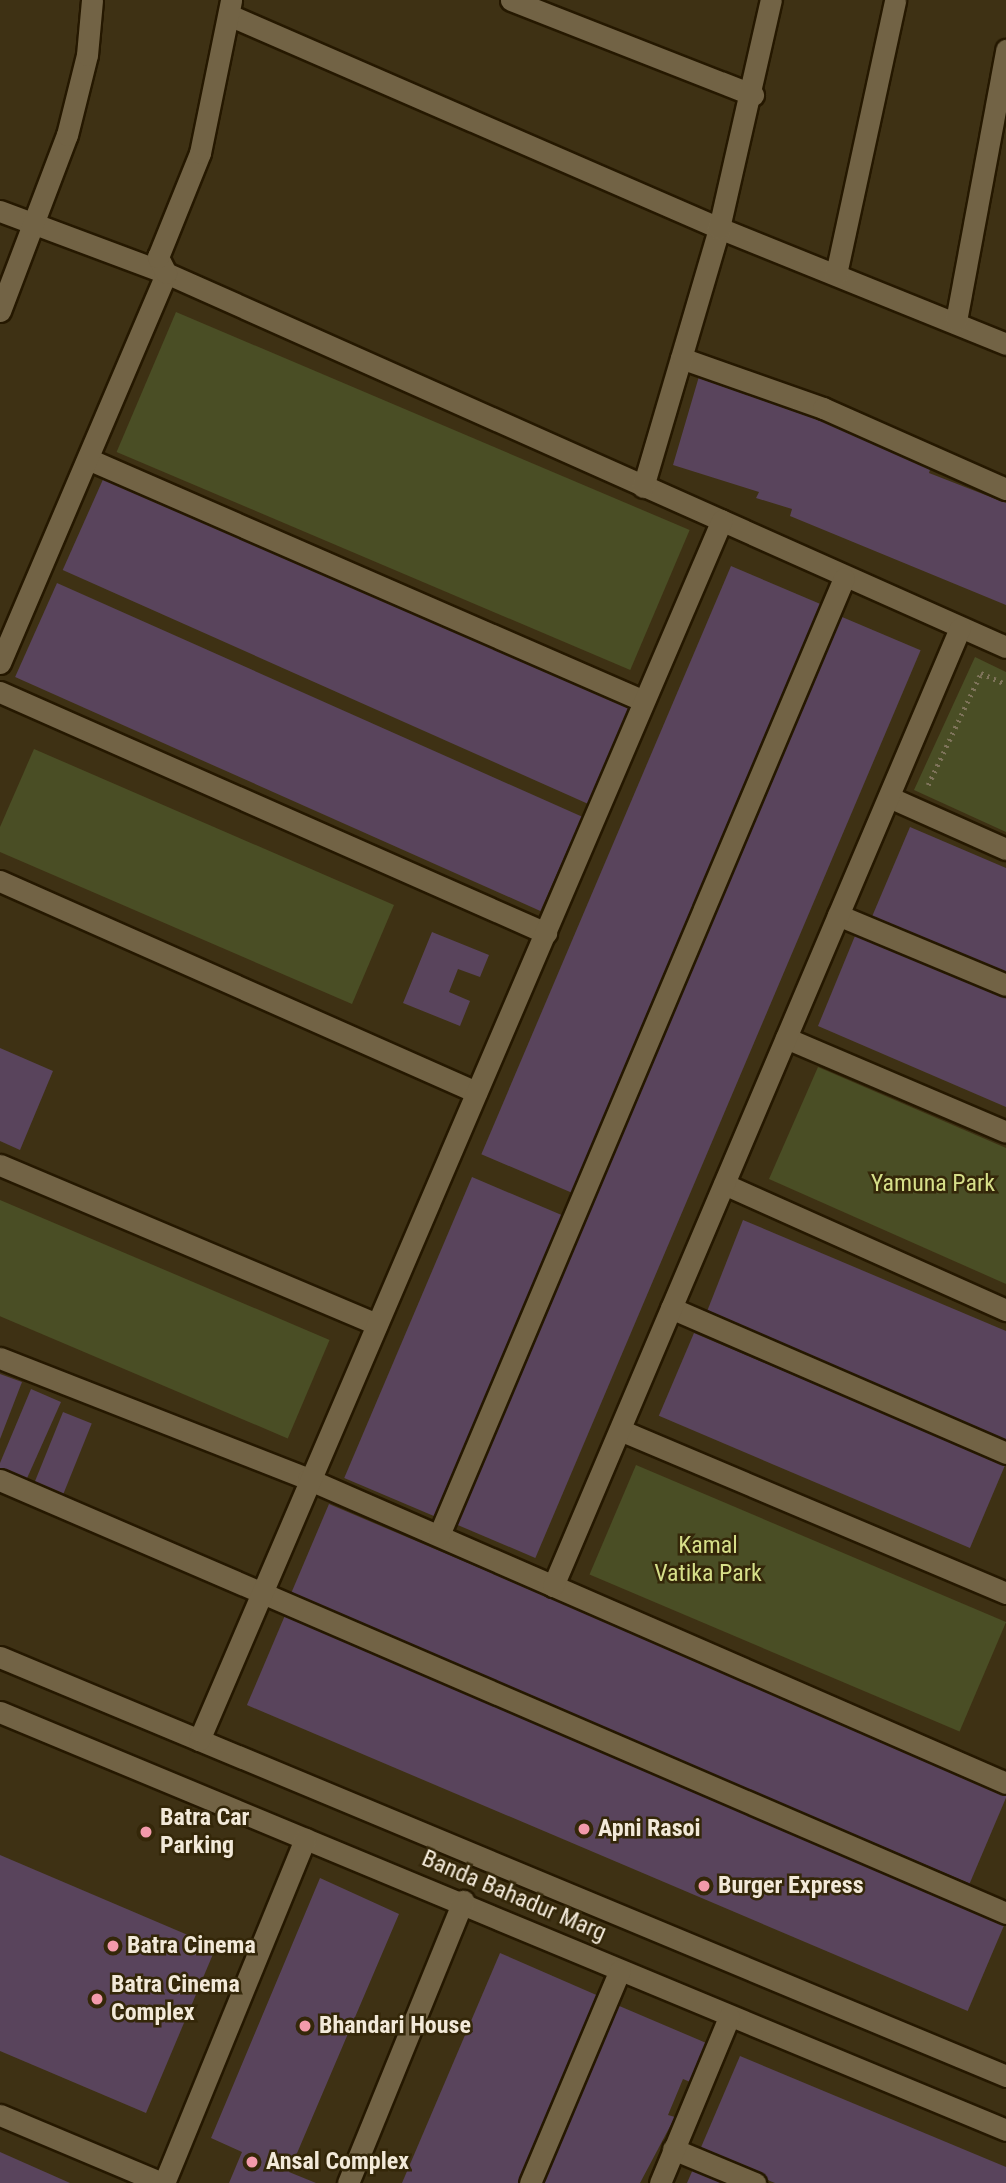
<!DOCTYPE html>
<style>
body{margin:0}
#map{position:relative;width:1006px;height:2183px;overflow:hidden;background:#3e3114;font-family:"Roboto Condensed",sans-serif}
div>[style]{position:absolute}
.green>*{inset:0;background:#4a4e25;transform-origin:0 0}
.building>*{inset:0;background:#59445c;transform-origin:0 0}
.path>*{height:4.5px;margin-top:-2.25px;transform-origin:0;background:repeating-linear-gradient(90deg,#7f745b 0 2px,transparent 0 7px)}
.roads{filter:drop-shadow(2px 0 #251800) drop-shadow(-2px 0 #251800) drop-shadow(0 2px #251800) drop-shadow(0 -2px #251800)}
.minor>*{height:21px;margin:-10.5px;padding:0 10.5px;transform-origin:10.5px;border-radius:10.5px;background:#726345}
.dots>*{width:19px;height:19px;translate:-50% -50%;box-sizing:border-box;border:4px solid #342709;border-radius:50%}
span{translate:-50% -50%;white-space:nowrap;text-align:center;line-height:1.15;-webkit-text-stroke:5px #342709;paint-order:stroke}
.park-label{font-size:24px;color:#d6df89}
.poi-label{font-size:24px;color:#f2e9d9;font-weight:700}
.left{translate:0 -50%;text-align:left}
.street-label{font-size:24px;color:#f2e9d9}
</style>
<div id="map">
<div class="green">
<i style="left:176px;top:312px;width:558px;height:152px;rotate:23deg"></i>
<i style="clip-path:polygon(975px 657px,1006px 672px,1006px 832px,914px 790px)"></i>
<i style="clip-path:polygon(34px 749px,394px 905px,352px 1004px,0 852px,0 827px)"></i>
<i style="clip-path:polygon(818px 1067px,1006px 1148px,1006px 1284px,769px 1179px)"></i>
<i style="left:0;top:1200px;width:358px;height:107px;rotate:23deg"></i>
<i style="left:636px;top:1465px;width:402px;height:119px;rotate:23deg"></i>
</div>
<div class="building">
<i style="clip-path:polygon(700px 373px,932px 463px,929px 473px,1006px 503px,1006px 605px,790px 516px,792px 509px,756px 498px,759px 492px,673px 465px)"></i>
<i style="left:105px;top:475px;width:576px;height:104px;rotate:24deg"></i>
<i style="left:731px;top:566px;width:99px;height:639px;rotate:23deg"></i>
<i style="left:57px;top:583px;width:575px;height:103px;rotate:24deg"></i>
<i style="left:835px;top:614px;width:93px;height:986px;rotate:23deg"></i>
<i style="clip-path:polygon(910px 827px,1006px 868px,1006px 977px,871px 919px)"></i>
<i style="clip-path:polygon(857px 931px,1006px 995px,1006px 1107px,818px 1026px)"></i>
<i style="clip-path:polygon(432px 932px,489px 955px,480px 977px,458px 969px,449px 992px,470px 1001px,460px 1026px,403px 1003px)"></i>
<i style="clip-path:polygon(0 1048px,53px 1071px,20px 1150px,0 1141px)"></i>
<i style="left:472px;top:1177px;width:98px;height:327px;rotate:23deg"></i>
<i style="clip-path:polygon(743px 1220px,1006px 1331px,1006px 1442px,706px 1314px)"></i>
<i style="left:694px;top:1333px;width:338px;height:90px;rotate:23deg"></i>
<i style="clip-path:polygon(0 1374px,22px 1382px,0 1439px)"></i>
<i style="clip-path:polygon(31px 1389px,61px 1402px,24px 1485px,0 1475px,0 1463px)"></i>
<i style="left:63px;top:1412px;width:31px;height:85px;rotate:22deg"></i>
<i style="left:329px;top:1504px;width:738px;height:99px;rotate:23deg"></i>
<i style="left:286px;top:1613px;width:783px;height:100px;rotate:23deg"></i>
<i style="clip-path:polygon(0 1855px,216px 1947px,146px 2113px,0 2051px)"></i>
<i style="clip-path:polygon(320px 1878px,399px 1914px,289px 2172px,316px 2183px,229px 2183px,242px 2152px,211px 2138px)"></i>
<i style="clip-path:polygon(500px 1953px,601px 1997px,522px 2183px,402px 2183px)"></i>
<i style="clip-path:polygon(617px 2005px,711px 2045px,695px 2084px,683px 2079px,668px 2115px,675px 2117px,640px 2183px,542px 2183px)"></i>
<i style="clip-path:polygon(740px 2056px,1006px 2167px,1006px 2183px,775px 2183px,699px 2152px)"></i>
<i style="clip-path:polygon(0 2152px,70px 2183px,0 2183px)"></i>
<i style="clip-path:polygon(694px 2167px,733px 2183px,687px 2183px)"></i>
</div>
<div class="path">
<i style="left:928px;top:785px;width:124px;rotate:-64.7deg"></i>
<i style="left:981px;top:673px;width:27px;rotate:24deg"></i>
</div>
<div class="roads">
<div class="minor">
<i style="left:511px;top:0;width:260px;rotate:21.4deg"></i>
<i style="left:229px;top:15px;width:534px;rotate:23.49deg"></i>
<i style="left:719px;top:228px;width:310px;rotate:22deg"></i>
<i style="left:0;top:211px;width:177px;rotate:20.5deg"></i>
<i style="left:166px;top:273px;width:919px;rotate:24deg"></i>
<i style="left:836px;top:274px;width:280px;rotate:-77.8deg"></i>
<i style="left:0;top:311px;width:188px;rotate:-69.2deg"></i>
<i style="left:67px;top:135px;width:82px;rotate:-76deg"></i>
<i style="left:87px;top:55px;width:55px;rotate:-84.8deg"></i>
<i style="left:956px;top:321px;width:276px;rotate:-79.5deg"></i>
<i style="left:681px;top:358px;width:151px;rotate:19.4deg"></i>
<i style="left:823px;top:408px;width:200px;rotate:23.9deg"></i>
<i style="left:88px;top:459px;width:606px;rotate:23.52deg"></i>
<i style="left:643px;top:487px;width:270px;rotate:-73.6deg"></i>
<i style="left:719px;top:228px;width:234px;rotate:-77.2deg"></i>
<i style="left:0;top:663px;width:424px;rotate:-66.9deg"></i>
<i style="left:166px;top:273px;width:18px;rotate:-117deg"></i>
<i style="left:158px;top:257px;width:112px;rotate:-68deg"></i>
<i style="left:200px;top:153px;width:156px;rotate:-78.5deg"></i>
<i style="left:0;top:692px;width:597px;rotate:23.82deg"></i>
<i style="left:889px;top:797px;width:128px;rotate:24deg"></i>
<i style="left:0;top:881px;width:521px;rotate:23.91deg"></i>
<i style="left:838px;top:915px;width:182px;rotate:22.6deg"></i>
<i style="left:786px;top:1038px;width:239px;rotate:23.1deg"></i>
<i style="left:0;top:1165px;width:409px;rotate:22.9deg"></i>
<i style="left:724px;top:1184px;width:309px;rotate:24.1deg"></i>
<i style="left:671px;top:1308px;width:365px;rotate:23.4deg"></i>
<i style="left:0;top:1358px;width:331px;rotate:21.4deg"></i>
<i style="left:308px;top:1479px;width:761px;rotate:23.53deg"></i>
<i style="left:620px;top:1430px;width:419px;rotate:22.9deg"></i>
<i style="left:0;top:1480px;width:1095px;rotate:23.29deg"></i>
<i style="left:439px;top:1535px;width:1039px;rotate:-67.06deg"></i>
<i style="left:553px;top:1586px;width:1041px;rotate:-66.98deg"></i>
<i style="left:0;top:1657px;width:1090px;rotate:22.61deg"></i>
<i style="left:0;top:1712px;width:1089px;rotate:22.56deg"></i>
<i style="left:199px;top:1740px;width:1327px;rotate:-66.8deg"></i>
<i style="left:0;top:2115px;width:176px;rotate:22.8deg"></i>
<i style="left:673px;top:2149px;width:89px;rotate:22.5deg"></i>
<i style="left:164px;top:2183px;width:372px;rotate:-67.7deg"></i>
<i style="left:348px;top:2183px;width:305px;rotate:-67.8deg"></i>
<i style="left:530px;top:2183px;width:231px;rotate:-67.1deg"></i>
<i style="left:660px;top:2183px;width:180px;rotate:-67.4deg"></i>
</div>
</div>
<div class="dots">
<i style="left:584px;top:1829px;background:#f39aab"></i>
<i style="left:146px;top:1832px;background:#f39aab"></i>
<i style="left:704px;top:1886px;background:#f39aab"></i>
<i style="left:113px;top:1946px;background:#f39aab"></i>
<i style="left:97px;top:1999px;background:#f39aab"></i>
<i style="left:305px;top:2026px;background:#f39aab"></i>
<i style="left:252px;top:2162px;background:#f39aab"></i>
</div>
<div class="park-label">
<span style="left:933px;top:1184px">Yamuna Park</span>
<span style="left:708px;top:1560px">Kamal<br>Vatika Park</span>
</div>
<div class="poi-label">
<span class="left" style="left:160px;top:1832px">Batra Car<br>Parking</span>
<span class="left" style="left:598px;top:1829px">Apni Rasoi</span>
<span class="left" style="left:718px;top:1886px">Burger Express</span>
<span class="left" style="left:127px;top:1946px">Batra Cinema</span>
<span class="left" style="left:111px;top:1999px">Batra Cinema<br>Complex</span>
<span class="left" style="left:319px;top:2026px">Bhandari House</span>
<span class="left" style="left:266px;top:2162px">Ansal Complex</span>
</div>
<div class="street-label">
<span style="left:514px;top:1896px;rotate:23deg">Banda Bahadur Marg</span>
</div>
</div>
